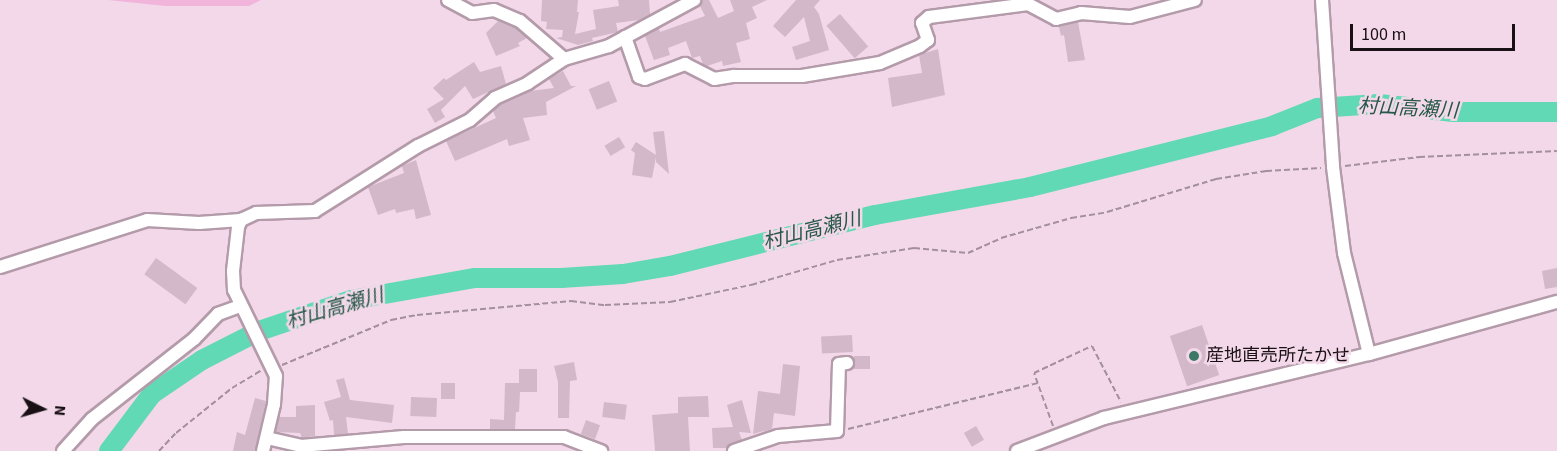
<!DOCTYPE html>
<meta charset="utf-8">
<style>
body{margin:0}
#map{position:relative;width:1557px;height:451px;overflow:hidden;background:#f3d8e9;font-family:"Source Sans 3","Noto Sans JP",sans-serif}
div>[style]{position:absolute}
.green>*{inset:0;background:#f1b5dc}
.river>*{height:20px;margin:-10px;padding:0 10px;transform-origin:10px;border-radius:10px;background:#61d9b5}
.building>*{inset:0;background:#d2b8c9;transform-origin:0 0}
.path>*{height:2px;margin-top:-1px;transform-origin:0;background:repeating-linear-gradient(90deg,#a48f9c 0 6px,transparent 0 9px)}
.roads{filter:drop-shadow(2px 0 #b49baa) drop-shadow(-2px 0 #b49baa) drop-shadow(0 2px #b49baa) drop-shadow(0 -2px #b49baa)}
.minor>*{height:12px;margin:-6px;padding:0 6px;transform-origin:6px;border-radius:6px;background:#fff}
.dots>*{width:16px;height:16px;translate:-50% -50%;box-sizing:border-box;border:3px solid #f3d8e9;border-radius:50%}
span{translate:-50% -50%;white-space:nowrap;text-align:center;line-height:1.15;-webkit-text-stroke:5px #f3d8e9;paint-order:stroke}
.poi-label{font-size:18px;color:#181015}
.left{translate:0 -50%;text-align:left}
.water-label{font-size:20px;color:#265848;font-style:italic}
.north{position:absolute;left:12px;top:379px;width:60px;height:60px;-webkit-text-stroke:4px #f3d8e9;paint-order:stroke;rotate:95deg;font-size:16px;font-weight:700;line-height:24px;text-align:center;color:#181015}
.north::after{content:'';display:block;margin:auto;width:21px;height:27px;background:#181015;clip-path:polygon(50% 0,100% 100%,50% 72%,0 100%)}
.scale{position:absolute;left:1350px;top:24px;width:165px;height:27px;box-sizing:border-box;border:3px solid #181015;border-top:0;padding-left:8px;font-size:18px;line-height:21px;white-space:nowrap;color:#181015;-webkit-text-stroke:4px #f3d8e9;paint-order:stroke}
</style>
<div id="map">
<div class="green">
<i style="clip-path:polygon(108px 0,261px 0,249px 6px,165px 6px)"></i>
</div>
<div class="river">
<i style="left:109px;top:451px;width:71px;rotate:-53deg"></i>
<i style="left:152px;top:394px;width:60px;rotate:-34.2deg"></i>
<i style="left:202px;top:360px;width:64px;rotate:-27deg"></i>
<i style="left:259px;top:331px;width:97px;rotate:-18.6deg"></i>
<i style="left:351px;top:300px;width:126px;rotate:-10.1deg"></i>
<i style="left:475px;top:278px;width:86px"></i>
<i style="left:561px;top:278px;width:62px;rotate:-3.7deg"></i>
<i style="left:623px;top:274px;width:48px;rotate:-9.7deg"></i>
<i style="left:670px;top:266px;width:211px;rotate:-14deg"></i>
<i style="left:875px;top:215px;width:158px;rotate:-10.2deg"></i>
<i style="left:1030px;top:187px;width:250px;rotate:-14.1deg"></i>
<i style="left:1272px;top:126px;width:48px;rotate:-21.8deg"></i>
<i style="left:1317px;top:108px;width:62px;rotate:-3.7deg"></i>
<i style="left:1379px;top:104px;width:75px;rotate:6.1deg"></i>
<i style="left:1454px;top:112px;width:103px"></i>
</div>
<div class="building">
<i style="clip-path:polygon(542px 0,578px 0,577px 12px,579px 12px,575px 34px,596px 29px,593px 10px,619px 6px,618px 0,649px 0,650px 14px,639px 20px,616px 23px,618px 32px,592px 38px,593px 41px,578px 45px,556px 38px,562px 37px,563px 30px,546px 29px,547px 22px,541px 21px)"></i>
<i style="clip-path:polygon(702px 0,709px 0,718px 18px,734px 11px,730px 0,767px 0,752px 7px,757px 18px,746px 23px,750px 39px,736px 43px,741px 62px,723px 66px,722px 61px,707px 66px,703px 64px,700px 56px,692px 58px,686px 41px,668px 48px,670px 55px,654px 60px,645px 36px,659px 28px,660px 32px,705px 16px,700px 6px)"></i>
<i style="clip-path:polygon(796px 0,820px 0,814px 7px,819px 14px,829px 50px,796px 60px,792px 47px,810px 41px,804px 17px,785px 37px,773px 26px)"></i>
<i style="left:840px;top:14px;width:43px;height:18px;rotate:49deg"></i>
<i style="clip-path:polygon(498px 21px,516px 28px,527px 38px,518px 43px,520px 46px,496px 56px,486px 33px)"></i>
<i style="clip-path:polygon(1078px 22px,1085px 60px,1068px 62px,1064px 35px,1061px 36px,1059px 27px)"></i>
<i style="clip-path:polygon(938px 49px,945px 95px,892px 107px,888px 78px,922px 73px,919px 55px)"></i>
<i style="clip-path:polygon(474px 62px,480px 72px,501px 66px,506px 84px,473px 99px,465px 86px,441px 110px,445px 117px,435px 123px,427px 109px,444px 99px,433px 88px,444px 78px,446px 80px)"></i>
<i style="clip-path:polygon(563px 71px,571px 86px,576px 86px,546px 102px,547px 115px,523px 118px,530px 140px,509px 146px,507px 139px,455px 161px,446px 141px,496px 118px,493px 111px,500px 105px,530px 91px,554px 88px,549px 79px)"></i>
<i style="left:609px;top:81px;width:22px;height:22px;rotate:68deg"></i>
<i style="clip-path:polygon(664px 131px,669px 174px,656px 162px,656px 157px,652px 178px,632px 175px,635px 153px,631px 150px,636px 142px,656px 155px,653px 132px)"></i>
<i style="left:619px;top:137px;width:12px;height:17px;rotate:59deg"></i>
<i style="clip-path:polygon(416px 160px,431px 215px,416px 219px,414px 209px,396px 213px,395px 209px,378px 215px,368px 187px,404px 173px,402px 166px)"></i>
<i style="left:156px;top:258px;width:51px;height:20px;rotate:36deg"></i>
<i style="clip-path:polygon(1557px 268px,1557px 287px,1545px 289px,1542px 271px)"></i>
<i style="left:1202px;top:325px;width:53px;height:34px;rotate:71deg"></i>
<i style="left:852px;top:335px;width:17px;height:31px;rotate:87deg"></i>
<i style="left:854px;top:356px;width:16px;height:13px"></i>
<i style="clip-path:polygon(574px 362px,577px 380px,570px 381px,569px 418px,558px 418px,558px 382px,554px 366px)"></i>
<i style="clip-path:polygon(783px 364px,800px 366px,795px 416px,774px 413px,772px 429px,753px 434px,758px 391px,780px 394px)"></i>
<i style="clip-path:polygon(519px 369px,537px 369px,537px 392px,520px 392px,519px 412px,516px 412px,515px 429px,490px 429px,490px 419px,504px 420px,505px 383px,519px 383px)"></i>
<i style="clip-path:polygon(344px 378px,350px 400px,394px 405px,392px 423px,346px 417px,348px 434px,334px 435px,333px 420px,330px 421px,324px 402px,341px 397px,336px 380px)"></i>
<i style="left:441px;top:383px;width:14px;height:16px"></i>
<i style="clip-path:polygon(708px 396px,709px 417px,688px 417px,690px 451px,655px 451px,652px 415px,678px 413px,678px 397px)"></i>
<i style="left:411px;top:397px;width:26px;height:19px;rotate:2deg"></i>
<i style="clip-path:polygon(255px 398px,266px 401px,255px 451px,233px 451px,237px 432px,245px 435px)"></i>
<i style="clip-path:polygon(742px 400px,751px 433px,739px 432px,742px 440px,727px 448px,713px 448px,712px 428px,733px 427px,727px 405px)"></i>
<i style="left:604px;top:402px;width:23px;height:15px;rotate:7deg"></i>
<i style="clip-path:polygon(315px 405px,315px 436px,302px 438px,300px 433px,276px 432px,279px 417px,296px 417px,296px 406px)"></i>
<i style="left:586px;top:420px;width:15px;height:15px;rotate:20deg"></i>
<i style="left:976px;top:426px;width:16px;height:14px;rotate:60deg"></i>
</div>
<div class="path">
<i style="left:1345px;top:166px;width:75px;rotate:-6.9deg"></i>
<i style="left:1419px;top:157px;width:138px;rotate:-2.5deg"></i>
<i style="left:282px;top:365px;width:118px;rotate:-22.4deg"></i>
<i style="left:391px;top:320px;width:26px;rotate:-11deg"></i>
<i style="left:417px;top:315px;width:155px;rotate:-5.2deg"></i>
<i style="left:571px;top:301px;width:34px;rotate:7deg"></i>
<i style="left:605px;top:305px;width:65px;rotate:-2.6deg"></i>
<i style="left:670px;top:302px;width:83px;rotate:-11.9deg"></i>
<i style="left:751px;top:285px;width:90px;rotate:-16.2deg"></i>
<i style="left:837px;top:260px;width:78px;rotate:-8.9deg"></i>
<i style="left:914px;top:248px;width:54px;rotate:5.3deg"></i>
<i style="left:968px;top:253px;width:36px;rotate:-24deg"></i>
<i style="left:1001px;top:238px;width:73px;rotate:-15.9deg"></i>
<i style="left:1071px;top:218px;width:36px;rotate:-9deg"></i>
<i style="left:1107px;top:212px;width:114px;rotate:-16.8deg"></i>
<i style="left:1216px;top:179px;width:51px;rotate:-9.1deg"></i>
<i style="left:1266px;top:171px;width:55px;rotate:-3.1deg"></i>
<i style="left:1053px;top:426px;width:56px;rotate:-109.7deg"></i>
<i style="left:1034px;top:373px;width:64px;rotate:-25deg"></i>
<i style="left:1092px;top:346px;width:63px;rotate:62.6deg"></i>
<i style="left:848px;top:429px;width:195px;rotate:-13.6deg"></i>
<i style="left:159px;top:451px;width:25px;rotate:-47deg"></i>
<i style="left:176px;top:433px;width:72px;rotate:-38.8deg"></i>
<i style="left:232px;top:388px;width:35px;rotate:-31deg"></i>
</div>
<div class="roads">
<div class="minor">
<i style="left:448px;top:0;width:27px;rotate:28deg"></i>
<i style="left:472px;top:13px;width:22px;rotate:-8deg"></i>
<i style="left:494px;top:10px;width:28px;rotate:23deg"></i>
<i style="left:520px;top:21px;width:58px;rotate:40.8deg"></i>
<i style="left:1322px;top:0;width:167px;rotate:86.2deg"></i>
<i style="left:1333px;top:167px;width:87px;rotate:82.7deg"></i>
<i style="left:1344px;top:253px;width:104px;rotate:76.1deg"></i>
<i style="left:625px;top:37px;width:42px;rotate:70.7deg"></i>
<i style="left:639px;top:77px;width:6px;rotate:18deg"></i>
<i style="left:645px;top:79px;width:43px;rotate:-20.6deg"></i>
<i style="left:685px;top:64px;width:33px;rotate:27deg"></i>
<i style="left:714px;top:79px;width:20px;rotate:-9deg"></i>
<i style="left:734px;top:76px;width:68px"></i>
<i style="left:802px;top:76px;width:79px;rotate:-9.5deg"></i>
<i style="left:880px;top:63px;width:43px;rotate:-23deg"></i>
<i style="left:920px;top:46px;width:10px;rotate:-37deg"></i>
<i style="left:928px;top:40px;width:18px;rotate:-109deg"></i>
<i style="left:922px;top:23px;width:9px;rotate:-41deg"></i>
<i style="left:929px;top:17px;width:100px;rotate:-7.5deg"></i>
<i style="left:1028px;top:4px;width:32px;rotate:28deg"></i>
<i style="left:1056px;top:19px;width:26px;rotate:-13deg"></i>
<i style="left:1081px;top:13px;width:49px;rotate:4.7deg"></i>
<i style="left:1130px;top:17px;width:67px;rotate:-14.7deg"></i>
<i style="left:0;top:267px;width:154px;rotate:-17.7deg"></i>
<i style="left:147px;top:220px;width:52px;rotate:3.3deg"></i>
<i style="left:199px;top:223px;width:42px;rotate:-4.1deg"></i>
<i style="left:267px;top:438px;width:35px;rotate:13deg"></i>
<i style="left:301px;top:446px;width:103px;rotate:-5deg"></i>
<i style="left:404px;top:437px;width:160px"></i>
<i style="left:564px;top:437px;width:40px;rotate:21deg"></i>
<i style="left:63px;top:451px;width:43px;rotate:-47.8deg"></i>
<i style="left:92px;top:419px;width:130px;rotate:-38.1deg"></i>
<i style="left:194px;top:339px;width:35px;rotate:-46deg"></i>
<i style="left:218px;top:314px;width:23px;rotate:-20deg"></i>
<i style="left:263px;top:451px;width:48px;rotate:-76.8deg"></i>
<i style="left:274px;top:404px;width:28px;rotate:-86deg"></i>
<i style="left:276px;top:376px;width:96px;rotate:-116deg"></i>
<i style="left:234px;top:290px;width:19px;rotate:-93deg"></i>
<i style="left:233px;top:271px;width:44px;rotate:-83.5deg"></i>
<i style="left:238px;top:227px;width:8px;rotate:-67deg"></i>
<i style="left:241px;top:220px;width:17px;rotate:-25deg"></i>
<i style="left:256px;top:213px;width:59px;rotate:-1.9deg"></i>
<i style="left:315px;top:211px;width:122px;rotate:-32.3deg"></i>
<i style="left:418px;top:146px;width:58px;rotate:-26.6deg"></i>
<i style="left:470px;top:120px;width:33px;rotate:-41deg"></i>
<i style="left:495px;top:98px;width:36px;rotate:-24deg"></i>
<i style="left:528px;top:83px;width:43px;rotate:-33.7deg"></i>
<i style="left:564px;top:59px;width:47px;rotate:-16.1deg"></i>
<i style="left:609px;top:46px;width:97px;rotate:-28.4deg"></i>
<i style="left:734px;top:451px;width:46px;rotate:-18.8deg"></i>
<i style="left:778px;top:436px;width:59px;rotate:-4.8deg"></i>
<i style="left:837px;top:431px;width:67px;rotate:-88.3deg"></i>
<i style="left:839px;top:364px;width:8px;rotate:-7deg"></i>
<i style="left:1017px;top:451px;width:93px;rotate:-20.8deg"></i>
<i style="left:1104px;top:418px;width:273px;rotate:-13.6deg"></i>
<i style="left:1369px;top:354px;width:195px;rotate:-15.5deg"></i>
</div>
</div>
<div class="dots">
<i style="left:1194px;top:356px;background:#3b7966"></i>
</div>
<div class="poi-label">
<span class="left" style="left:1206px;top:356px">産地直売所たかせ</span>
</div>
<div class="water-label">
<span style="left:1408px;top:109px;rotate:3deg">村山高瀬川</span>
<span style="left:812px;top:231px;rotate:-14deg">村山高瀬川</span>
<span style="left:335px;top:309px;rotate:-16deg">村山高瀬川</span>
</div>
<div class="north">N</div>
<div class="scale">100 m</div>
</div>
